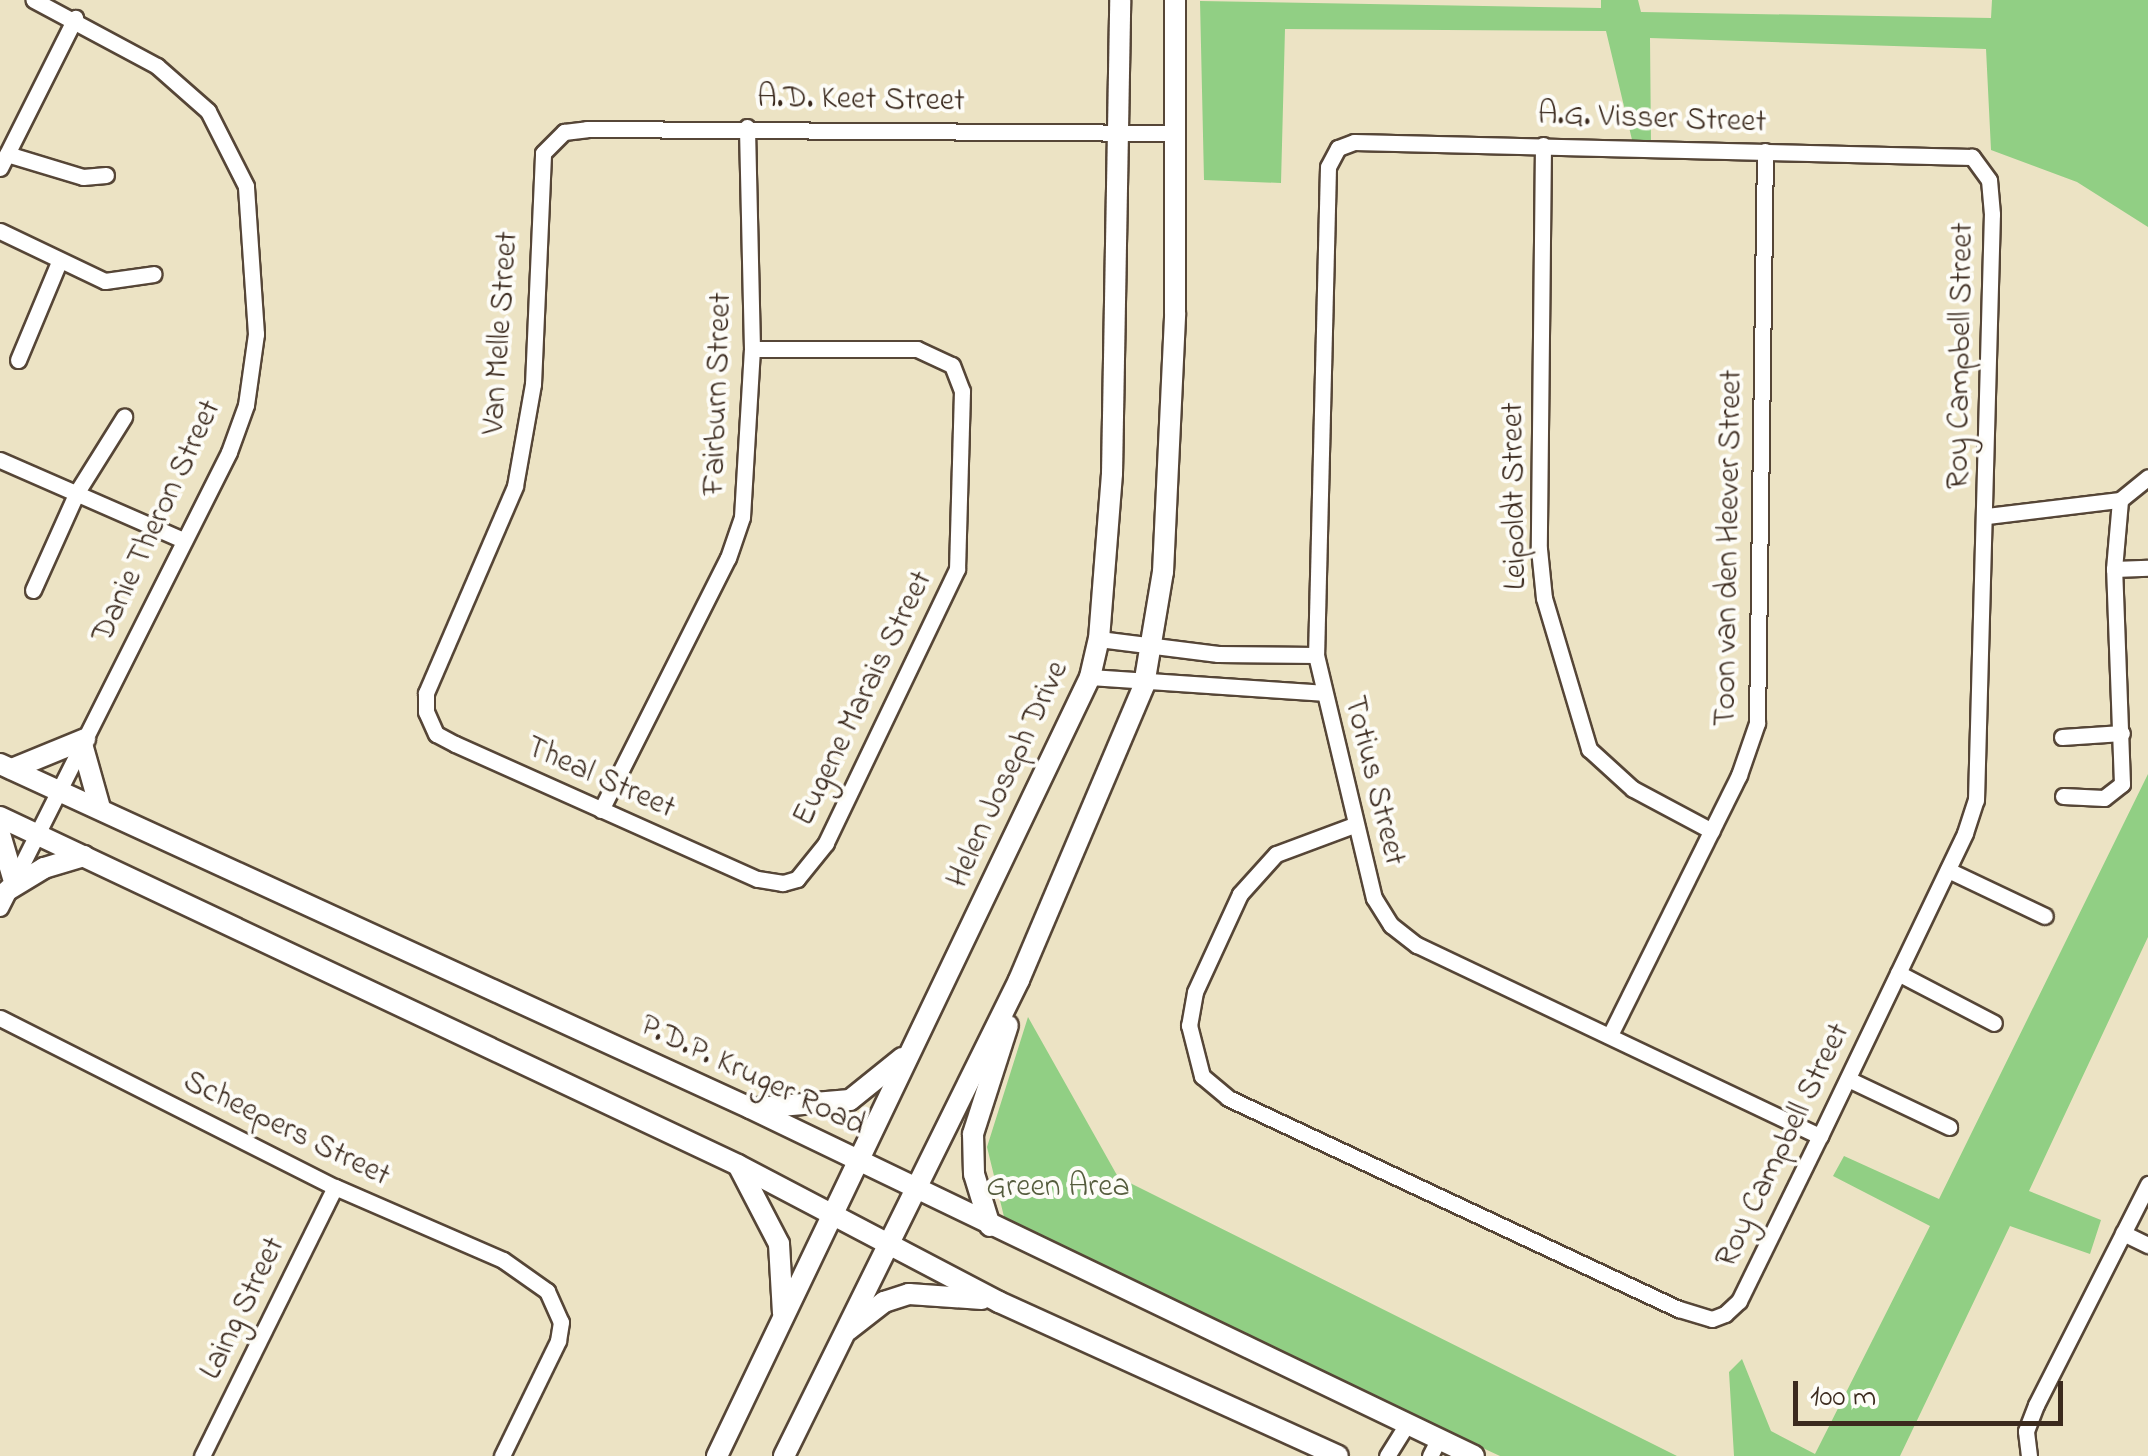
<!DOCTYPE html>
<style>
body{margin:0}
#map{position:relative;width:2148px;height:1456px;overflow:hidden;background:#ece3c4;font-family:"Indie Flower",sans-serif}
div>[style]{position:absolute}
.green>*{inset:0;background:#91cf84}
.roads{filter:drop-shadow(2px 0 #564637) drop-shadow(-2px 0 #564637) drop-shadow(0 2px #564637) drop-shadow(0 -2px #564637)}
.minor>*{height:15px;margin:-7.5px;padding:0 7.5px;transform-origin:7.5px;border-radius:7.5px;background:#fff}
.tertiary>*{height:20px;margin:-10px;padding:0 10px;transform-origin:10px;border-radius:10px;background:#fff}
span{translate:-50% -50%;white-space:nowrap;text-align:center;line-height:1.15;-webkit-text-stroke:8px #fdfcf7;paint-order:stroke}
.street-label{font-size:32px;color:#3b2a1e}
.park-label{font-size:32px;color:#555c3d}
.scale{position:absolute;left:1793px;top:1381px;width:270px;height:45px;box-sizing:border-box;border:5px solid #3b2a1e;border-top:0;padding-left:12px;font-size:30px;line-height:35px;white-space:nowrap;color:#3b2a1e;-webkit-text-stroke:8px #fdfcf7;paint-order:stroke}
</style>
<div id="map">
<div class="green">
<i style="clip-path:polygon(1601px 0,1638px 0,1641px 12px,1991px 18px,1992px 0,2148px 0,2148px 227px,2077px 182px,1991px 150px,1986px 49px,1650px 38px,1651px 144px,1633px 144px,1606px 31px,1285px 29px,1281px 183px,1204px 180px,1200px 1px,1601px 8px)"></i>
<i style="clip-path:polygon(2148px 774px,2148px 937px,2029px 1191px,2101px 1220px,2090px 1254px,2010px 1226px,1900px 1456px,1734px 1456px,1729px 1372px,1742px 1359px,1771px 1431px,1815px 1454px,1930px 1226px,1833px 1176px,1844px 1156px,1939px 1199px)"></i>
<i style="clip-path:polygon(1028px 1017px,1118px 1177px,1677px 1456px,1500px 1456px,1007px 1229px,987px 1147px)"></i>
</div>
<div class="roads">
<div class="minor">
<i style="left:1543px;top:145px;width:404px;rotate:90.6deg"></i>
<i style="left:1539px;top:549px;width:49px;rotate:84.2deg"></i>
<i style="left:1544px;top:598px;width:158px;rotate:73.4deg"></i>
<i style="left:1589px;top:749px;width:59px;rotate:42.3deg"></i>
<i style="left:1633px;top:789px;width:89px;rotate:28deg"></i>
<i style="left:7px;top:154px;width:79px;rotate:16.8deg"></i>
<i style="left:83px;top:177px;width:23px;rotate:-5deg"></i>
<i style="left:0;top:168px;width:168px;rotate:-63.4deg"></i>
<i style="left:0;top:231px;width:116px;rotate:25.5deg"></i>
<i style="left:105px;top:281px;width:49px;rotate:-8.1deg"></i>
<i style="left:752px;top:349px;width:165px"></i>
<i style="left:917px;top:349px;width:38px;rotate:25deg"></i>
<i style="left:952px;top:365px;width:28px;rotate:69deg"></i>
<i style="left:962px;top:391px;width:178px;rotate:91.6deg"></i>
<i style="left:957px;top:569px;width:304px;rotate:115.6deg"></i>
<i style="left:826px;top:843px;width:46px;rotate:128.9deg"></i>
<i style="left:797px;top:879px;width:15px;rotate:164deg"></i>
<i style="left:783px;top:883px;width:26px;rotate:-171deg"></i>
<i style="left:757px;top:879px;width:331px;rotate:-155.9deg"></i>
<i style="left:455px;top:744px;width:21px;rotate:-152deg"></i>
<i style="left:436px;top:734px;width:24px;rotate:-114deg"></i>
<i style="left:426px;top:712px;width:19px;rotate:-90deg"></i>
<i style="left:426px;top:693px;width:225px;rotate:-66.7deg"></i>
<i style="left:515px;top:486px;width:104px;rotate:-80deg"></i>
<i style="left:533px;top:384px;width:231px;rotate:-87.5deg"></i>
<i style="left:543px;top:153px;width:30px;rotate:-45deg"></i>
<i style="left:564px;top:132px;width:23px;rotate:-7deg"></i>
<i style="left:587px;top:129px;width:587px;rotate:0.39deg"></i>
<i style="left:18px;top:360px;width:106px;rotate:-67.3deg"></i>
<i style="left:0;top:460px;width:197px;rotate:23.6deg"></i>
<i style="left:1987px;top:516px;width:134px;rotate:-6.9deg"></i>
<i style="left:2120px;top:500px;width:36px;rotate:-39deg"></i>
<i style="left:2114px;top:569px;width:34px;rotate:-2deg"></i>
<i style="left:33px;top:590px;width:107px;rotate:-65.8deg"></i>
<i style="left:77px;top:492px;width:89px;rotate:-57.9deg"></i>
<i style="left:1099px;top:639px;width:120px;rotate:7.2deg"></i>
<i style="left:1218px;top:654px;width:98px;rotate:0.6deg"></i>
<i style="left:1090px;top:677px;width:233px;rotate:3.9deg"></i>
<i style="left:2062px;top:737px;width:60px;rotate:-3.8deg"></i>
<i style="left:2063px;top:796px;width:41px;rotate:2.8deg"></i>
<i style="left:2104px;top:798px;width:23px;rotate:-38deg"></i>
<i style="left:2122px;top:784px;width:215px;rotate:-92.1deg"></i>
<i style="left:2114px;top:569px;width:69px;rotate:-85deg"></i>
<i style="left:601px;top:810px;width:282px;rotate:-63.3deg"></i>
<i style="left:728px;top:558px;width:43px;rotate:-71.1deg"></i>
<i style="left:742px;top:517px;width:168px;rotate:-86.6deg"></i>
<i style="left:752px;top:349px;width:222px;rotate:-91.3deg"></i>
<i style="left:1354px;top:825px;width:83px;rotate:159.6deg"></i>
<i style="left:1276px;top:854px;width:54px;rotate:132deg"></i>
<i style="left:1240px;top:894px;width:108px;rotate:114.7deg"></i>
<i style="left:1195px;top:992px;width:34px;rotate:100deg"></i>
<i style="left:1189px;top:1025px;width:53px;rotate:75.7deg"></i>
<i style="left:1202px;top:1076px;width:34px;rotate:40deg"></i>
<i style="left:1228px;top:1098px;width:498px;rotate:25.1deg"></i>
<i style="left:1679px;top:1309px;width:34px;rotate:17deg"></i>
<i style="left:1712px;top:1319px;width:14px;rotate:-21deg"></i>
<i style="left:1725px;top:1314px;width:19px;rotate:-43deg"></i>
<i style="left:1739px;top:1301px;width:184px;rotate:-63.9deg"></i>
<i style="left:1820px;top:1136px;width:336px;rotate:-64.4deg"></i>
<i style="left:1965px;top:833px;width:35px;rotate:-72deg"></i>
<i style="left:1976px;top:800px;width:586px;rotate:-88.44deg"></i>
<i style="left:1992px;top:214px;width:34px;rotate:-95deg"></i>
<i style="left:1989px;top:180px;width:29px;rotate:-126deg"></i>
<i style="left:1972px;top:157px;width:618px;rotate:-178.61deg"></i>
<i style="left:1354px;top:142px;width:17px;rotate:159deg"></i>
<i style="left:1338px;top:148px;width:21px;rotate:118deg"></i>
<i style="left:1328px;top:167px;width:488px;rotate:91.4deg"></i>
<i style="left:1316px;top:655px;width:250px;rotate:76.6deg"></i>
<i style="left:1374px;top:898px;width:32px;rotate:58deg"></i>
<i style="left:1391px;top:925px;width:33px;rotate:38deg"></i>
<i style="left:1417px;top:945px;width:446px;rotate:25.4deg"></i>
<i style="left:1948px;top:870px;width:107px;rotate:25.4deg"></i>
<i style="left:0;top:908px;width:510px;rotate:-63.33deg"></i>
<i style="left:229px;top:452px;width:50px;rotate:-70.1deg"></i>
<i style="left:246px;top:405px;width:72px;rotate:-82deg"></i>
<i style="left:256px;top:334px;width:148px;rotate:-93.9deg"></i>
<i style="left:246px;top:186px;width:84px;rotate:-116.9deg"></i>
<i style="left:208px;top:111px;width:68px;rotate:-138.6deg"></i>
<i style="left:157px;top:66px;width:140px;rotate:-151.8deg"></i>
<i style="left:1898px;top:973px;width:108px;rotate:27.5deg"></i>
<i style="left:0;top:1018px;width:375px;rotate:26.8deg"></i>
<i style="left:335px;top:1187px;width:183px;rotate:23.5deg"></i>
<i style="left:503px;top:1260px;width:54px;rotate:35.2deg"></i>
<i style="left:547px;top:1291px;width:34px;rotate:66deg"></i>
<i style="left:561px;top:1322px;width:19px;rotate:99deg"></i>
<i style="left:558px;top:1341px;width:128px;rotate:116deg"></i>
<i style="left:1611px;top:1033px;width:288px;rotate:-63.6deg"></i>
<i style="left:1739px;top:775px;width:55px;rotate:-70.9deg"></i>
<i style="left:1757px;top:723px;width:572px;rotate:-89.2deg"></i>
<i style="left:1848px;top:1079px;width:112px;rotate:25.4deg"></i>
<i style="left:2123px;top:1233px;width:28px;rotate:26deg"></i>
<i style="left:202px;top:1456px;width:300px;rotate:-63.7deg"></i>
<i style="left:1387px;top:1456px;width:36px;rotate:-58deg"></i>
<i style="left:1430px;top:1456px;width:18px;rotate:-63deg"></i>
<i style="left:2029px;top:1456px;width:25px;rotate:-97deg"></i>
<i style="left:2026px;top:1431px;width:28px;rotate:-69deg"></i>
<i style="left:2036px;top:1405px;width:248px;rotate:-63.1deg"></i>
</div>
<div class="tertiary">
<i style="left:82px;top:744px;width:66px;rotate:74.3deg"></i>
<i style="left:0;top:764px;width:825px;rotate:24.64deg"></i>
<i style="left:750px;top:1108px;width:803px;rotate:25.67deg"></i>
<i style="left:12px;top:769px;width:79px;rotate:-22.3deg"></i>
<i style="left:0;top:817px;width:816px;rotate:25.25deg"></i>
<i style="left:738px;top:1165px;width:295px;rotate:27.7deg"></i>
<i style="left:999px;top:1302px;width:372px;rotate:24.4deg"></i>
<i style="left:0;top:834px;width:46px;rotate:73.5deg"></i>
<i style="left:8px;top:890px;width:42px;rotate:-31.4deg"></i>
<i style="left:44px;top:868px;width:42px;rotate:-16.7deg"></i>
<i style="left:757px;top:1108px;width:93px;rotate:-4.9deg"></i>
<i style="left:850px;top:1100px;width:67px;rotate:-38.9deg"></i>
<i style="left:739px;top:1167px;width:87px;rotate:62.5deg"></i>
<i style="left:779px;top:1244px;width:69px;rotate:86.7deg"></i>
<i style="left:990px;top:1226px;width:54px;rotate:-107.1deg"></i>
<i style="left:974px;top:1174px;width:40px;rotate:-91.4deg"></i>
<i style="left:973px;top:1134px;width:114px;rotate:-72.2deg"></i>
<i style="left:848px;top:1330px;width:46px;rotate:-37.9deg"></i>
<i style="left:884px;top:1302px;width:26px;rotate:-18deg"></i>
<i style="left:909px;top:1294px;width:73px;rotate:3.9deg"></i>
<i style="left:717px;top:1456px;width:864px;rotate:-64.41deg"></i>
<i style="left:1090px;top:677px;width:39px;rotate:-77deg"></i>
<i style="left:1099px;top:639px;width:166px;rotate:-85.5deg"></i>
<i style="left:1112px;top:474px;width:474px;rotate:-89deg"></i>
<i style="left:784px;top:1456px;width:531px;rotate:-63.72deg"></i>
<i style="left:1019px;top:980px;width:320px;rotate:-67deg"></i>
<i style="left:1144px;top:685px;width:115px;rotate:-80.5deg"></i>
<i style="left:1163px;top:572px;width:259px;rotate:-87.3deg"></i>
<i style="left:1175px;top:313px;width:313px;rotate:-90deg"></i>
</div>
</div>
<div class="street-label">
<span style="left:861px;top:101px;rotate:1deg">A.D. Keet Street</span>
<span style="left:1652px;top:120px;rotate:2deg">A.G. Visser Street</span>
<span style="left:502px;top:333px;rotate:-86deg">Van Melle Street</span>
<span style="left:1962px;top:356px;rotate:-89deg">Roy Campbell Street</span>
<span style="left:719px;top:394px;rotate:-88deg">Fairburn Street</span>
<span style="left:1516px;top:496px;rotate:-91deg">Leipoldt Street</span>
<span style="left:158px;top:522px;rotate:-65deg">Danie Theron Street</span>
<span style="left:1730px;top:548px;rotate:-89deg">Toon van den Heever Street</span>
<span style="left:864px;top:699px;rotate:-64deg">Eugene Marais Street</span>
<span style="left:1009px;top:775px;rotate:-65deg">Helen Joseph Drive</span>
<span style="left:600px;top:779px;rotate:24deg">Theal Street</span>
<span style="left:1373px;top:781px;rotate:76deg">Totius Street</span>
<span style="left:752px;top:1077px;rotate:25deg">P.D.P. Kruger Road</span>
<span style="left:286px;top:1130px;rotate:26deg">Scheepers Street</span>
<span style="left:1784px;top:1146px;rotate:-64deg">Roy Campbell Street</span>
<span style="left:244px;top:1309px;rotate:-64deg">Laing Street</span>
</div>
<div class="park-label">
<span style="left:1058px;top:1188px">Green Area</span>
</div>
<div class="scale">100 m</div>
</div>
